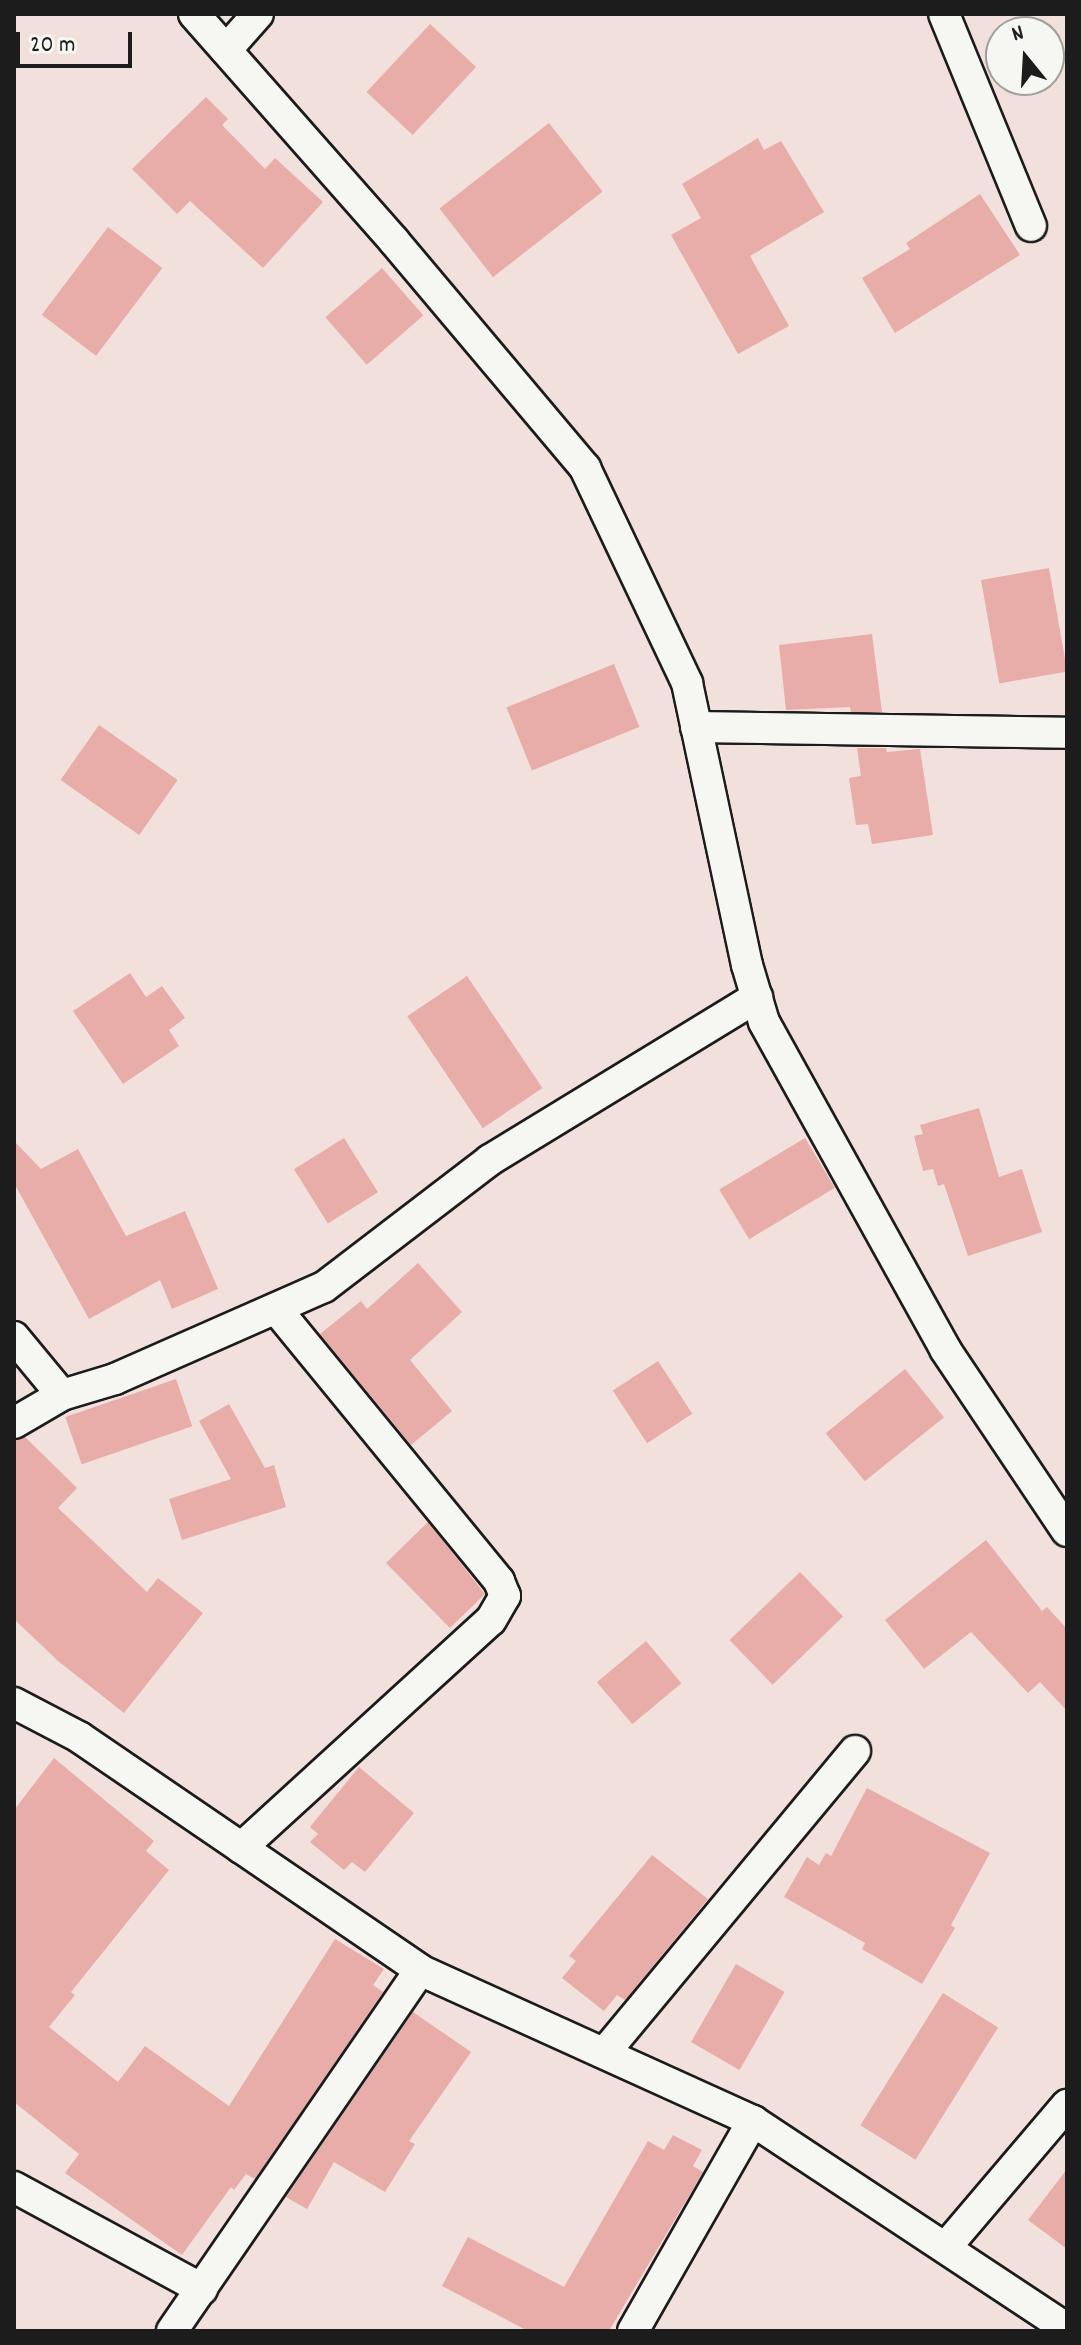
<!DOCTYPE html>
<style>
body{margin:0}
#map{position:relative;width:1081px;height:2345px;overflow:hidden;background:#f2e0dc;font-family:Dekko,sans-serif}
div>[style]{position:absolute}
.building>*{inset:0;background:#e8ada8;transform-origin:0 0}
.roads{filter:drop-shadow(2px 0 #1c1c1c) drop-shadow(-2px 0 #1c1c1c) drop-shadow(0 2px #1c1c1c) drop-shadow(0 -2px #1c1c1c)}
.street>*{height:30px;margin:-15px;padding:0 15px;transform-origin:15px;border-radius:15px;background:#f6f6f2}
span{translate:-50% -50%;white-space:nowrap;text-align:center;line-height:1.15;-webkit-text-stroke:6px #f6f6f2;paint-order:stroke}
.frame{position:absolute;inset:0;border:16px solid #1c1c1c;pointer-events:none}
.north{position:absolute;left:985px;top:16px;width:80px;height:80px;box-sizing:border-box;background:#f6f6f2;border:2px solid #9f9f9c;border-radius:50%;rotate:342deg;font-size:22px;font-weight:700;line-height:32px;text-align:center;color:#1c1c1c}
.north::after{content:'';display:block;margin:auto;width:28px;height:36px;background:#1c1c1c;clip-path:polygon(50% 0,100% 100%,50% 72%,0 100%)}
.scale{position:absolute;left:16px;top:32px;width:116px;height:36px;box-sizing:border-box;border:4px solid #1c1c1c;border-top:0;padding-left:10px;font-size:24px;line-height:28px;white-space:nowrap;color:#1c1c1c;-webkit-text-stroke:6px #f6f6f2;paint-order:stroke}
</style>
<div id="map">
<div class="building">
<i style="left:430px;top:24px;width:63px;height:93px;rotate:43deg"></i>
<i style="clip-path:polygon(206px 97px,228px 119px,222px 125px,265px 169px,275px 158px,323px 202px,263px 268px,190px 201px,177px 214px,132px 169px)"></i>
<i style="left:549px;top:123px;width:87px;height:139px;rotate:52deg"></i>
<i style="clip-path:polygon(758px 138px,764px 150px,781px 141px,824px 212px,750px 256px,789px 326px,738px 354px,671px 235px,701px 218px,682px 184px)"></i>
<i style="clip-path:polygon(980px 194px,1020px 255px,895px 333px,862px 278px,910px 249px,906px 243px)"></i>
<i style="left:108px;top:227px;width:68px;height:110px;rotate:37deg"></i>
<i style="left:382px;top:268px;width:63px;height:75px;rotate:49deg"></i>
<i style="left:1049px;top:568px;width:105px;height:69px;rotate:80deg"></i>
<i style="clip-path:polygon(872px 634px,882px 712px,851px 712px,850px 707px,786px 710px,779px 645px)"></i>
<i style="left:614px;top:664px;width:68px;height:116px;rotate:68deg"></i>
<i style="left:99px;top:725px;width:96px;height:67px;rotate:35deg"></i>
<i style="clip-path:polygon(857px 748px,886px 748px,887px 752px,920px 749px,933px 835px,872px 844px,868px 824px,856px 825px,849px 778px,861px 776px)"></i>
<i style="clip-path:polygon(130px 973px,146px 997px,162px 986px,185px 1018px,169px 1030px,179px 1046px,123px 1084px,73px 1011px)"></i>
<i style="left:467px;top:976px;width:135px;height:72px;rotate:56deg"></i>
<i style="clip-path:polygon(979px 1108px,999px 1177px,1022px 1169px,1042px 1232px,968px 1256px,944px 1184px,938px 1186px,933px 1169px,923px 1171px,914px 1136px,923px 1134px,920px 1125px)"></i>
<i style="left:344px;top:1138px;width:64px;height:59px;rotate:58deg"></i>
<i style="left:805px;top:1138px;width:58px;height:100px;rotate:59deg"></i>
<i style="clip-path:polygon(14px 1141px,41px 1169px,78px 1149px,126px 1236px,185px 1211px,218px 1289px,172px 1309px,160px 1280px,89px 1319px,14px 1183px)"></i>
<i style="clip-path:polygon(418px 1263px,462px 1312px,410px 1360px,452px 1411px,411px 1445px,320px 1334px,361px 1301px,367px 1309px)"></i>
<i style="left:658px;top:1361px;width:63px;height:54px;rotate:57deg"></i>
<i style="left:905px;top:1369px;width:62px;height:102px;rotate:51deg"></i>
<i style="left:176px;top:1379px;width:50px;height:117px;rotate:71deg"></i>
<i style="clip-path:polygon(229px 1404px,265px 1468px,274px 1465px,286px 1507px,182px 1540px,169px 1499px,231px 1479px,199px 1421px)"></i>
<i style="clip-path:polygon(25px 1437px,77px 1488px,58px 1508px,147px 1592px,158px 1578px,203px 1613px,124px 1713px,58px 1661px,14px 1619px,14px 1441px)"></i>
<i style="clip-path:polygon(428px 1522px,485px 1594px,450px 1628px,386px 1563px)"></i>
<i style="clip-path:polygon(986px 1540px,1042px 1611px,1047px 1607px,1067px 1629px,1067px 1711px,1040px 1682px,1028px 1693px,971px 1632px,924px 1669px,885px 1620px)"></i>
<i style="left:800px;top:1572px;width:62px;height:98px;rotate:46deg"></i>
<i style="left:646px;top:1641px;width:55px;height:64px;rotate:50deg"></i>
<i style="clip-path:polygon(54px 1758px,154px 1841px,146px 1851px,169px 1870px,71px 1992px,75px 1995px,49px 2027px,118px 2082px,145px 2046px,229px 2106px,335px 1939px,384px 1969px,373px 1985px,383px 1992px,255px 2179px,246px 2174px,234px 2190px,231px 2187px,182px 2255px,65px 2173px,79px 2154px,14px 2102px,14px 1810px)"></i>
<i style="clip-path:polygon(359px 1767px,414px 1813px,365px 1872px,352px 1862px,344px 1870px,310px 1842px,318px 1834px,310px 1827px)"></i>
<i style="clip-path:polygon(867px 1788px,990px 1853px,951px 1925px,955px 1928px,922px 1984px,862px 1949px,865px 1943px,784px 1897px,807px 1857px,819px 1865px,826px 1853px,831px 1856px)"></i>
<i style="clip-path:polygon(652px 1855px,708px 1899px,625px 2000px,617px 1995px,604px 2011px,562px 1978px,576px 1961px,569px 1956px)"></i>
<i style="left:736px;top:1964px;width:56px;height:90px;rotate:30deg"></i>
<i style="left:943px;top:1993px;width:65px;height:156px;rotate:32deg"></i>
<i style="clip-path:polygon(413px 2012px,471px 2052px,409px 2141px,415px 2144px,385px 2192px,334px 2162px,307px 2209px,286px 2197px)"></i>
<i style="clip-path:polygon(673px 2135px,702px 2150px,693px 2166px,703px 2172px,609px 2331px,528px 2331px,442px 2286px,468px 2237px,564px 2287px,648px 2141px,664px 2150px)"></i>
<i style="clip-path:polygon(1067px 2169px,1067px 2249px,1028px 2220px)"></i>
</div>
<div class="roads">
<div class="street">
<i style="left:194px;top:14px;width:303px;rotate:48.6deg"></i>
<i style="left:394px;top:241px;width:297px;rotate:49.9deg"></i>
<i style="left:585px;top:468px;width:238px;rotate:64.6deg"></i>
<i style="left:687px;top:683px;width:288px;rotate:78deg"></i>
<i style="left:747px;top:965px;width:59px;rotate:73.4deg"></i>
<i style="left:764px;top:1022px;width:374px;rotate:61deg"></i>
<i style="left:945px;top:1349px;width:219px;rotate:56.2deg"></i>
<i style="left:944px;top:14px;width:229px;rotate:67.7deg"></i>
<i style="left:226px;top:50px;width:48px;rotate:-48.4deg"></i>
<i style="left:696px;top:727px;width:371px;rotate:0.9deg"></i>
<i style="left:14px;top:1337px;width:75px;rotate:50.4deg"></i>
<i style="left:14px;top:1423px;width:56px;rotate:-30.3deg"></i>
<i style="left:62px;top:1395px;width:55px;rotate:-16.8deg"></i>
<i style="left:115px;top:1379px;width:228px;rotate:-23.8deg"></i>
<i style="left:324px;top:1287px;width:209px;rotate:-37.4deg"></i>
<i style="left:490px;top:1160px;width:313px;rotate:-31.4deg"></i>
<i style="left:14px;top:1703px;width:73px;rotate:27.6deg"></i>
<i style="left:79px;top:1737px;width:413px;rotate:34.3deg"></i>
<i style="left:420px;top:1970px;width:366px;rotate:24.4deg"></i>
<i style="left:753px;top:2121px;width:377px;rotate:33.5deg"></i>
<i style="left:241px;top:1848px;width:338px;rotate:-42.4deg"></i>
<i style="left:491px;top:1620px;width:28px;rotate:-60deg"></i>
<i style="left:505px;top:1596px;width:16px;rotate:-112deg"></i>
<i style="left:499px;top:1581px;width:349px;rotate:-129.3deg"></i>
<i style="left:606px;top:2051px;width:390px;rotate:-50.3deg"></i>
<i style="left:14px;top:2187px;width:214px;rotate:28.5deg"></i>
<i style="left:946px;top:2247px;width:187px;rotate:-49.6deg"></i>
<i style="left:172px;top:2331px;width:438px;rotate:-55.5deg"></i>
<i style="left:633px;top:2331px;width:242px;rotate:-60.3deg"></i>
</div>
</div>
<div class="frame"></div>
<div class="north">N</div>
<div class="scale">20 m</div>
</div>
